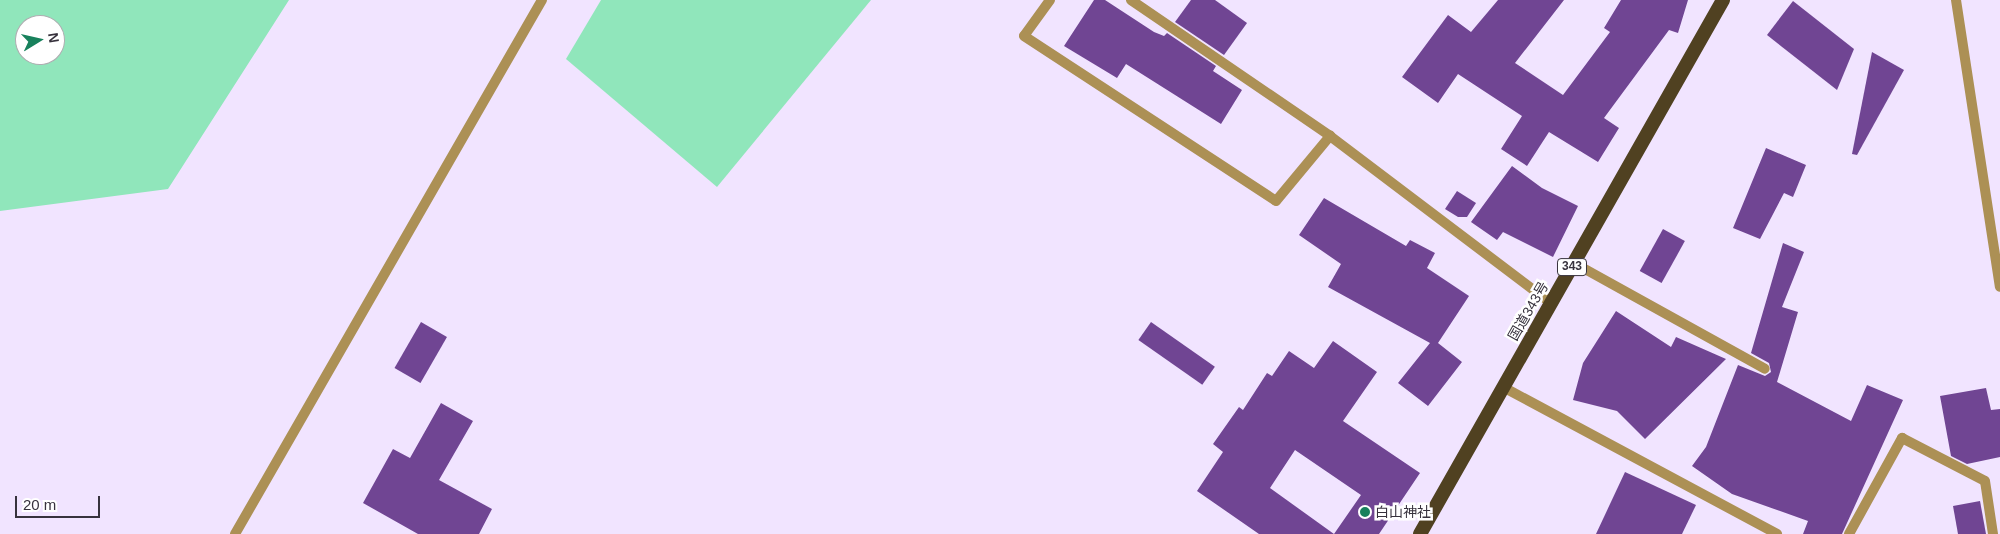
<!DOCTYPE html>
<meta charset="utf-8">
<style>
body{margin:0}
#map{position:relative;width:2000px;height:534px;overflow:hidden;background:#f1e4ff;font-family:Arial,"Noto Sans JP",sans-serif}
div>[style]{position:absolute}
.green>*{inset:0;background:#90e6bb}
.building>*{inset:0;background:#704593;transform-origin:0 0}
.minor>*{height:10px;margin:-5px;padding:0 5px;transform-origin:5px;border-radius:5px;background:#ac9055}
.trunk>*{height:14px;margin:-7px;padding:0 7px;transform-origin:7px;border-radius:7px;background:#504121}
.dots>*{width:14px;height:14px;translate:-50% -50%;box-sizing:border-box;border:2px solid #fff;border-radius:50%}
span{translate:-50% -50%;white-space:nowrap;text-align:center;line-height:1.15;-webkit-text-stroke:5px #fff;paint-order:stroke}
.shield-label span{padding:1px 4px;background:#fff;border:1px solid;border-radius:4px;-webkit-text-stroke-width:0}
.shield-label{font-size:12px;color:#37323d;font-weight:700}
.street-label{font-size:14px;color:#37323d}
.poi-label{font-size:14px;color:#37323d}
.left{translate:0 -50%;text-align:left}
.north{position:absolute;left:15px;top:15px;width:50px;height:50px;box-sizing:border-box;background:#fff;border:1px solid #afadb1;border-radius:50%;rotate:81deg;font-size:14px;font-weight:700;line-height:20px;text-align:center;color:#37323d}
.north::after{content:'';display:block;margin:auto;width:18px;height:22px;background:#18815c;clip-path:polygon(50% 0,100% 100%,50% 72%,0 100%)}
.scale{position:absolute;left:15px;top:496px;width:85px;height:22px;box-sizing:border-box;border:2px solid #37323d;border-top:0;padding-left:6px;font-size:15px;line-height:18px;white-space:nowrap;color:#37323d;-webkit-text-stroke:4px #fff;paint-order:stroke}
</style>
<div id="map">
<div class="green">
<i style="clip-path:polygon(evenodd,0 0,289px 0,168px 189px,0 211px,0 0,25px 25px,55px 25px,55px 55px,25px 55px,25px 25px)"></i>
<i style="clip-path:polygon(601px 0,871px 0,717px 187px,566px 59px)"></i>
</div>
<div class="building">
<i style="clip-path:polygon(1094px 0,1105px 0,1154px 32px,1164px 36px,1167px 33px,1216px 66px,1213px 71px,1242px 90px,1221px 124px,1126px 64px,1117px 78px,1064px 46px)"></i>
<i style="clip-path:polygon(1191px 0,1215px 0,1247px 23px,1224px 55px,1175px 22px)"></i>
<i style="clip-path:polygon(1498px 0,1564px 0,1515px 63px,1563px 95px,1610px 32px,1604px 28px,1621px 0,1688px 0,1678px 33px,1669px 30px,1604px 118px,1619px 128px,1598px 162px,1549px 132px,1527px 166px,1501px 149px,1522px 116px,1458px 74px,1438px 103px,1402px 77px,1448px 15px,1471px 32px)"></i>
<i style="clip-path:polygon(1793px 1px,1854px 49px,1837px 90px,1767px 35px)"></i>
<i style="clip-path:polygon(1872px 52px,1904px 70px,1857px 155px,1852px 154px)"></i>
<i style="clip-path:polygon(1766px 148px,1806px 165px,1793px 197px,1784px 193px,1760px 239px,1733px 228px)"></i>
<i style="clip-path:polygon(1512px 166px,1542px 188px,1578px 206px,1553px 257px,1503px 232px,1497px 240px,1471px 222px)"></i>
<i style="clip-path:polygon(1457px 191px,1476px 203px,1467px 217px,1458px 217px,1445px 209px)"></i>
<i style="clip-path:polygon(1324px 198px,1406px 246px,1410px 240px,1435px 253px,1427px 268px,1469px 296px,1438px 343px,1462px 362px,1428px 406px,1398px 383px,1430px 343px,1328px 287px,1341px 264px,1299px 235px)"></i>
<i style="left:1663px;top:229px;width:25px;height:48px;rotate:29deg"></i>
<i style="clip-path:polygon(1783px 243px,1804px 252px,1782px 307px,1798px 312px,1777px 382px,1851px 421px,1867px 385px,1903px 400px,1842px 534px,1803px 534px,1808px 521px,1732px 494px,1692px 466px,1706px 447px,1738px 365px,1765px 376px,1771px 372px,1769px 363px,1751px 353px)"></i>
<i style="clip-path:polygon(1616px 311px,1671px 347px,1676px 337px,1726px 359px,1645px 439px,1617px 411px,1573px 400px,1583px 363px)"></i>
<i style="left:421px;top:322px;width:30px;height:53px;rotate:30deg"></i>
<i style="left:1151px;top:322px;width:78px;height:22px;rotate:35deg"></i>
<i style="clip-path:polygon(evenodd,1333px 341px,1377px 372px,1343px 421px,1420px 473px,1379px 534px,1259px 534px,1197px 491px,1223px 452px,1213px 444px,1239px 407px,1243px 410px,1267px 373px,1272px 376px,1289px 351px,1314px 368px,1333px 341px,1295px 450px,1361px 495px,1334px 534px,1270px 488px,1295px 450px)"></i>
<i style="clip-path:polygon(1986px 388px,1991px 410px,2000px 409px,2000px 457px,1967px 464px,1951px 456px,1940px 396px)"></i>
<i style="clip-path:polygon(441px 403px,473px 421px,439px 480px,492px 509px,479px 534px,418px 534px,363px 503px,393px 449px,410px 458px)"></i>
<i style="clip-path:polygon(1625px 472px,1696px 505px,1682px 534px,1596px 534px)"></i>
<i style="clip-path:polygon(1980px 501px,1986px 534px,1958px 534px,1953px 506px)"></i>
</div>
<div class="minor">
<i style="left:1050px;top:0;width:44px;rotate:125.8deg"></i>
<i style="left:1024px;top:36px;width:301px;rotate:33.2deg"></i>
<i style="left:1276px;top:201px;width:85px;rotate:-50.3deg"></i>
<i style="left:1131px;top:0;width:241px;rotate:34.3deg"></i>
<i style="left:1330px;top:136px;width:277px;rotate:37.1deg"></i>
<i style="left:1956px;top:0;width:290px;rotate:81.3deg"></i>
<i style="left:1574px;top:263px;width:218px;rotate:29deg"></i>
<i style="left:1503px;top:387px;width:311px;rotate:28.2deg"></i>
<i style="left:235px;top:534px;width:616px;rotate:-60.11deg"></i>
<i style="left:1849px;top:534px;width:110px;rotate:-61.1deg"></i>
<i style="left:1902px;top:438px;width:93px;rotate:27.4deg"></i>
<i style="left:1985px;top:481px;width:54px;rotate:81.4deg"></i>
</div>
<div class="trunk">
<i style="left:1420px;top:534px;width:614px;rotate:-60.43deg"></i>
</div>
<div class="dots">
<i style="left:1365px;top:512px;background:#18815c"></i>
</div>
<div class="shield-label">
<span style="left:1572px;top:267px">343</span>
</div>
<div class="street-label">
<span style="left:1528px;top:311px;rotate:-60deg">国道343号</span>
</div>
<div class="poi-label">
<span class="left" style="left:1375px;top:512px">白山神社</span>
</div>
<div class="north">N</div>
<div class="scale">20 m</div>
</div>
